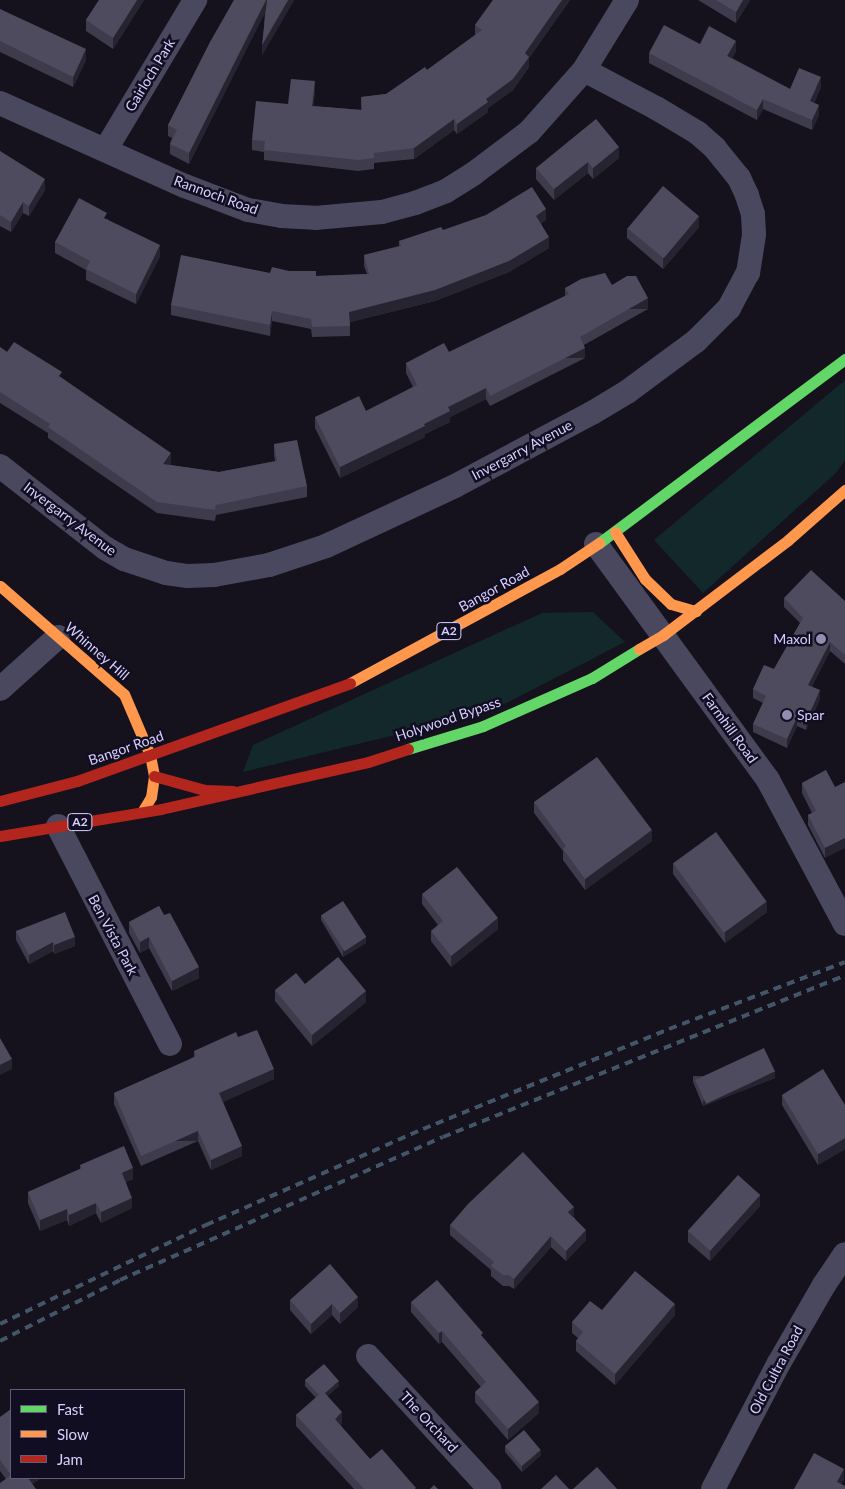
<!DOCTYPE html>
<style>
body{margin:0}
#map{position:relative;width:845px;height:1489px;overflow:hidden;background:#15121d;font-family:Lato,sans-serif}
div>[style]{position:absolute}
.green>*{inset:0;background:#12282a}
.street>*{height:24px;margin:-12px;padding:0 12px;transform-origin:12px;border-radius:12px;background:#49485e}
.fast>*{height:11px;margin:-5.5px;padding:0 5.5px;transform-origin:5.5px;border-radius:5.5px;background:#63d668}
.slow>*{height:11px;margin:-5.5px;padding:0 5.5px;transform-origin:5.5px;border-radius:5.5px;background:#ff974d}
.jam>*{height:11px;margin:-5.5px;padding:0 5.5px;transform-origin:5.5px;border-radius:5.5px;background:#b3261e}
.rail>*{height:4px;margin-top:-2px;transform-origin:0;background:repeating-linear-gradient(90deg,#435667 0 8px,transparent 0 14px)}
.wall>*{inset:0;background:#3e3b4c}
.shaded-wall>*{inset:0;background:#272431;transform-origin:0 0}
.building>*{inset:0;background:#4f4b5f;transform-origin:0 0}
.dots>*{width:14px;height:14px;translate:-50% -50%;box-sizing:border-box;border:2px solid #120e22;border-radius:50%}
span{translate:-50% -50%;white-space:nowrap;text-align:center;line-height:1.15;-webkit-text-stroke:5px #120e22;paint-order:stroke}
.shield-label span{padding:1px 4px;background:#120e22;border:1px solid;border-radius:4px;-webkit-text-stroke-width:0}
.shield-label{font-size:12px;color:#d7d0fe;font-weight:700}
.street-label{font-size:14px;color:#d7d0fe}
.poi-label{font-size:14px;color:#d7d0fe}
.right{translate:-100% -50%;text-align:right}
.left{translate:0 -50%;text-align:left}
.legend{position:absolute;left:10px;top:1389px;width:175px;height:90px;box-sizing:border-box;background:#120e22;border:1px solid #615c7a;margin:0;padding:6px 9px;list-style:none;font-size:15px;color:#d7d0fe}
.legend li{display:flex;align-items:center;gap:10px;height:25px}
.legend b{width:25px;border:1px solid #615c7a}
</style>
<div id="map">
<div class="green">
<i style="clip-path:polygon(845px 380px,845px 460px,836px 473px,703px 593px,654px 540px)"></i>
<i style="clip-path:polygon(593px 612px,625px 642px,489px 712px,243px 772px,253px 745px,542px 613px)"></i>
</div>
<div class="street">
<i style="left:0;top:103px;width:203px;rotate:24.2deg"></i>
<i style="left:185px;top:186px;width:67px;rotate:20.9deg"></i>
<i style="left:248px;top:210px;width:34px;rotate:10deg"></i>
<i style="left:281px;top:216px;width:34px;rotate:3deg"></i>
<i style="left:315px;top:218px;width:67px;rotate:-5.1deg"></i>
<i style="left:382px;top:212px;width:34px;rotate:-15deg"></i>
<i style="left:415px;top:203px;width:33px;rotate:-21deg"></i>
<i style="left:446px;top:191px;width:32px;rotate:-32deg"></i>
<i style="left:473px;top:174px;width:70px;rotate:-36.9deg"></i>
<i style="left:529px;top:132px;width:83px;rotate:-48.4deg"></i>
<i style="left:584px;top:70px;width:82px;rotate:-58.4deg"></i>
<i style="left:106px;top:149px;width:174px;rotate:-59.1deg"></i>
<i style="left:0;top:466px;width:133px;rotate:38deg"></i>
<i style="left:105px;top:548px;width:22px;rotate:30deg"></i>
<i style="left:124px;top:559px;width:44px;rotate:18.4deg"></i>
<i style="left:166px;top:573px;width:22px;rotate:8deg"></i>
<i style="left:188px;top:576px;width:26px;rotate:-2deg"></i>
<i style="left:214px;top:575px;width:56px;rotate:-10.3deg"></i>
<i style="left:269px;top:565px;width:60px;rotate:-18.4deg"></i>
<i style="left:326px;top:546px;width:142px;rotate:-24.9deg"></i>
<i style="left:455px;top:486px;width:155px;rotate:-28.1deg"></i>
<i style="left:592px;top:413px;width:41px;rotate:-31deg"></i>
<i style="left:627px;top:392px;width:86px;rotate:-36.5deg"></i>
<i style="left:696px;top:341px;width:47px;rotate:-45deg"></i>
<i style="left:729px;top:308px;width:40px;rotate:-62deg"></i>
<i style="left:748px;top:273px;width:39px;rotate:-81deg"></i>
<i style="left:754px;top:234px;width:20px;rotate:-93deg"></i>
<i style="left:753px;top:214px;width:20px;rotate:-108deg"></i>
<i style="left:747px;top:195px;width:19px;rotate:-115deg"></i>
<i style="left:739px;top:178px;width:38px;rotate:-129deg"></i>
<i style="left:715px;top:148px;width:23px;rotate:-139deg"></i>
<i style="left:698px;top:133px;width:49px;rotate:-149.2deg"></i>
<i style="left:656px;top:108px;width:81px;rotate:-152.2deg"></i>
<i style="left:596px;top:544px;width:292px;rotate:53.9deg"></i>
<i style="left:768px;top:780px;width:163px;rotate:61.9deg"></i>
<i style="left:0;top:689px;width:78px;rotate:-41.9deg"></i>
<i style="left:58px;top:826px;width:245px;rotate:62.8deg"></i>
<i style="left:368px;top:1356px;width:180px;rotate:47.5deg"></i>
<i style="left:713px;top:1489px;width:142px;rotate:-62.4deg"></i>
<i style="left:779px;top:1363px;width:90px;rotate:-60deg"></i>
<i style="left:824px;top:1285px;width:37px;rotate:-56deg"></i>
</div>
<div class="fast">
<i style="left:599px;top:543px;width:307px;rotate:-36.8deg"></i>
<i style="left:408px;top:749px;width:78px;rotate:-17deg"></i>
<i style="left:483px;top:726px;width:119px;rotate:-23.8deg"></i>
<i style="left:592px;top:678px;width:55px;rotate:-31.7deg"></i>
</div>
<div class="slow">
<i style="left:615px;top:532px;width:56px;rotate:57.4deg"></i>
<i style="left:645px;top:579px;width:36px;rotate:44deg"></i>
<i style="left:671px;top:604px;width:26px;rotate:16deg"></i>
<i style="left:0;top:586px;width:164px;rotate:41.1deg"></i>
<i style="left:124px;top:694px;width:66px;rotate:66.9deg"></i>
<i style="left:150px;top:755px;width:21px;rotate:79deg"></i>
<i style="left:154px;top:776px;width:21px;rotate:98deg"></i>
<i style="left:151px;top:797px;width:17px;rotate:121deg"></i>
<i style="left:639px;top:649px;width:28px;rotate:-30deg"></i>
<i style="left:663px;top:635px;width:157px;rotate:-37.2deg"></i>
<i style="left:788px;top:540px;width:76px;rotate:-41.3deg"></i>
<i style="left:350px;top:683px;width:239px;rotate:-28.5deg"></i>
<i style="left:560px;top:569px;width:47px;rotate:-33.7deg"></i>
</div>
<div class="jam">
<i style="left:154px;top:776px;width:53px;rotate:15.4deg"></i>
<i style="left:205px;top:790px;width:28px;rotate:2deg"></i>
<i style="left:0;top:801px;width:80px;rotate:-14.6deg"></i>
<i style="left:77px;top:781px;width:290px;rotate:-19.7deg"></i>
<i style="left:0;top:836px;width:163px;rotate:-9.5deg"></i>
<i style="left:161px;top:809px;width:212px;rotate:-12.8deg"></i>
<i style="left:368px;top:762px;width:42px;rotate:-18deg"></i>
</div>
<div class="rail">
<i style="left:0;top:1324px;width:229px;rotate:-25.7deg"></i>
<i style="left:206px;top:1225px;width:237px;rotate:-23.9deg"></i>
<i style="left:423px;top:1129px;width:266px;rotate:-22.1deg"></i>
<i style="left:669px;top:1029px;width:188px;rotate:-20.8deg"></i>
<i style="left:0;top:1341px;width:135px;rotate:-26.9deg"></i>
<i style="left:120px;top:1280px;width:353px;rotate:-23.9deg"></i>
<i style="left:443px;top:1137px;width:433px;rotate:-21.9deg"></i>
</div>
<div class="wall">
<i style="clip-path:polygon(99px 0,144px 0,113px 49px,86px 31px,86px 20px)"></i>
<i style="clip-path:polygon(234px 0,294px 0,262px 55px,265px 12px,189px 164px,170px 154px,170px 144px,172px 138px,168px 136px,168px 125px)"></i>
<i style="clip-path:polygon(493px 0,570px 0,529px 58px,529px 67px,513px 90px,488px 108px,488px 112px,457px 134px,454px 130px,414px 159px,374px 163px,374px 169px,358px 171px,264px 160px,264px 152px,252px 150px,252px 140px,288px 104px,315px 92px,313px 106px,361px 110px,361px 97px,386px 94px,427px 70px,475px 35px,475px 25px)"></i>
<i style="clip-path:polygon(698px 0,750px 0,736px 23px)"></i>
<i style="clip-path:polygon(0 9px,86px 60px,73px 87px,0 52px)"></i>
<i style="clip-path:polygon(700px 44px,736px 51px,732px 58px,790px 89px,821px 87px,814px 103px,819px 115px,812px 130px,763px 109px,757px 120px,649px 63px,649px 53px)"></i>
<i style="clip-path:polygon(0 151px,45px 190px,29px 216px,23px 213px,11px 232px,0 226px)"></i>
<i style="clip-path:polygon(619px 158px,593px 179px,588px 173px,554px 200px,536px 179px,536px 168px)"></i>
<i style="clip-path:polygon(107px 219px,160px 256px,136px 304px,86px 280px,86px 270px,55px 253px,55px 242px)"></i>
<i style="clip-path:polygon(546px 220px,541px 223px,549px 248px,509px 272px,435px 301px,350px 322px,350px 336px,312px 337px,311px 329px,272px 321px,270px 336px,171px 315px,171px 305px,270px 273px,316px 276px,367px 274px,364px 266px,364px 255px,399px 246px,399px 241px,443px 230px)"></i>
<i style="clip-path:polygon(699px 227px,663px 269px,627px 238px,627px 228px)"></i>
<i style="clip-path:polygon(612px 285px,648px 309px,584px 345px,585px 358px,490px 406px,486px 399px,450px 417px,450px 422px,425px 434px,425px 437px,340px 478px,315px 428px,315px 417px,366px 411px,413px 387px,406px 373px,406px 363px,449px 352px,565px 296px,565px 288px)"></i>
<i style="clip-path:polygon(0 347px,7px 352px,62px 378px,171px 464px,170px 465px,219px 472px,275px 461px,274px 455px,274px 444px,307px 486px,307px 497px,216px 515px,215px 521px,157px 513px,48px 438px,48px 433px,0 403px)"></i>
<i style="clip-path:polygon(784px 598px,845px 601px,845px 664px,830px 651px,812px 686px,820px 699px,806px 730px,797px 726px,787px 748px,753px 732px,753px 724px,763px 703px,753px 698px,753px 689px,774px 669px,800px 623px,784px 607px)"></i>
<i style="clip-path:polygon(826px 770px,825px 858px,808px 825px,808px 815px,812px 813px,802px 793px,802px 783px)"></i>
<i style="clip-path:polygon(534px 802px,652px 841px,585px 890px,563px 860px,563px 851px,534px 813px)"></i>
<i style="clip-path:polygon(673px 863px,767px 912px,725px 943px,673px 874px)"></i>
<i style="clip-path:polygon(422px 894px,498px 929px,451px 967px,431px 941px,431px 931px,438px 925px,422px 904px)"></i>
<i style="clip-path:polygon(159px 906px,199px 978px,172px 991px,149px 948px,140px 953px,129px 933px,129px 922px)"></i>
<i style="clip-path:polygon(321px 915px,366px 943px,343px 957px,321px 920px)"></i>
<i style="clip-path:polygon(16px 931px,75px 946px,54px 954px,53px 951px,29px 964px,16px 940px)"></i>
<i style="clip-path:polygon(305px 984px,366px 1002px,312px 1046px,275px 1001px,275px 990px)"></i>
<i style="clip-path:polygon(238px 1037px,274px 1079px,223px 1102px,242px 1156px,211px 1170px,198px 1141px,141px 1166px,114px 1104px,114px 1093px,188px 1060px,194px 1057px,194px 1051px)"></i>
<i style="clip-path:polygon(693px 1076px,775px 1078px,703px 1106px,693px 1082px)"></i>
<i style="clip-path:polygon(782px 1095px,845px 1105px,845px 1149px,818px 1165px,782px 1105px)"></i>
<i style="clip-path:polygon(80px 1165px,133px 1179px,126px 1182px,132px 1208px,101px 1223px,96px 1213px,69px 1226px,67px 1220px,40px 1231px,28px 1203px,28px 1192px,80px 1169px)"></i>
<i style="clip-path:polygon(760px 1206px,710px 1261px,688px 1242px,688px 1231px)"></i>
<i style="clip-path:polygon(574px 1217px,586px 1240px,566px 1261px,551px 1247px,514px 1289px,509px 1286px,503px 1286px,491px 1276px,491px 1270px,450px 1235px,450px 1225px)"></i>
<i style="clip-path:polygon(290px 1300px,358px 1307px,340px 1324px,332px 1315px,311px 1334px,290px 1310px)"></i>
<i style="clip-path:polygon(411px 1302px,483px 1339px,539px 1413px,508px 1440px,475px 1402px,475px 1392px,481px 1387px,442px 1342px,439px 1344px,411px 1312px)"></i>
<i style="clip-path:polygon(602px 1310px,675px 1315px,615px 1385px,576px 1351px,576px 1341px,578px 1338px,572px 1333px,572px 1322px)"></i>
<i style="clip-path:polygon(305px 1380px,339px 1386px,327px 1396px,342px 1423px,340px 1425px,370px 1459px,416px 1489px,354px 1489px,296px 1426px,296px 1415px,316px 1398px,305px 1386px)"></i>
<i style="clip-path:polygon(0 1417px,11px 1478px,41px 1478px,32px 1484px,6px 1479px,0 1471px)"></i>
<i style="clip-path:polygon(505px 1446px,541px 1455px,522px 1472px,505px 1452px)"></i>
</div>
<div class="shaded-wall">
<i style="clip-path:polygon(137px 0,144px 0,113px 49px,113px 38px)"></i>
<i style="clip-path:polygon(266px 0,267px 0,267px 9px,189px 164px,189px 153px)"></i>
<i style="clip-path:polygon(288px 0,294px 0,262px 55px,262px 45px)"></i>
<i style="clip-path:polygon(562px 0,570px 0,529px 58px,529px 67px,513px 90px,488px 108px,488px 112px,457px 134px,457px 124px,486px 99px)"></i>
<i style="clip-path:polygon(743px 0,750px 0,736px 23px,736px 12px)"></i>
<i style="clip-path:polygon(736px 41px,736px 51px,727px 66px,727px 56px)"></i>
<i style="clip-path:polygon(86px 49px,86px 60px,73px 87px,73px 77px)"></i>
<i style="clip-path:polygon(821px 77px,821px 87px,810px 111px,810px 101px)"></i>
<i style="clip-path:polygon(315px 81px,315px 92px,312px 117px,312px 106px)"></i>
<i style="clip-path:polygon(763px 99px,763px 109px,757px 120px,757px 110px)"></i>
<i style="clip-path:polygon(819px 105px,819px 115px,812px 130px,812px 120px)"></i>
<i style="clip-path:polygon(454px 119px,454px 130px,414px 159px,414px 148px)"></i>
<i style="clip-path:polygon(619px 147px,619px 158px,593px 179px,593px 168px)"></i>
<i style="clip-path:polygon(588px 162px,588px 173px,554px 200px,554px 189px)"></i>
<i style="clip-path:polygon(45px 179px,45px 190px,29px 216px,29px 206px)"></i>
<i style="clip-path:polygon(23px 202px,23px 213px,11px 232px,11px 222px)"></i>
<i style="clip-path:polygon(546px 209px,546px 220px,536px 226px,536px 216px)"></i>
<i style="clip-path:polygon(699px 216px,699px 227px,663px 269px,663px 258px)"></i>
<i style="clip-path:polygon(549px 237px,549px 248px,509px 272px,435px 301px,349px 322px,349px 312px)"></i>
<i style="clip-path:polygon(160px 245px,160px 256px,136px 304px,136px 294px)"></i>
<i style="left:648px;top:298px;width:11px;height:78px;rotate:90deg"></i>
<i style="clip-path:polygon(272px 311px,272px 321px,270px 336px,270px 325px)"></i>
<i style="left:585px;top:348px;width:10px;height:106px;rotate:90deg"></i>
<i style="clip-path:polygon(486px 388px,486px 399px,450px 417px,450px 422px,425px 434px,425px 437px,340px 478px,340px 467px,424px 424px,448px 407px)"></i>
<i style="clip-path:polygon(171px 453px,171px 464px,163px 475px,163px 464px)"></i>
<i style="clip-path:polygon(830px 642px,830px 651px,808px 693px,808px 685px)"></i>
<i style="clip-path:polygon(820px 690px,820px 699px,806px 730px,806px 721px)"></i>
<i style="clip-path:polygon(797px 717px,797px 726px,787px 748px,787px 739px)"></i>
<i style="clip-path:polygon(652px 830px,652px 841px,585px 890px,585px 879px)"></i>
<i style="clip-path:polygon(845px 838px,845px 848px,825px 858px,825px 848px)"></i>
<i style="clip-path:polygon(767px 901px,767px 912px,725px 943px,725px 932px)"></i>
<i style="clip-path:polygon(498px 918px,498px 929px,451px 967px,451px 956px)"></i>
<i style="clip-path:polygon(75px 937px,75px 946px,54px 954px,54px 945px)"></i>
<i style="clip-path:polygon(149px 937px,149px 948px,140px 953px,140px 942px)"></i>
<i style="clip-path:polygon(366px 937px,366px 943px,343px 957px,343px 951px)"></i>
<i style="clip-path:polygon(53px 942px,53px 951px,29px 964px,29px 955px)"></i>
<i style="clip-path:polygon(199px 967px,199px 978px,172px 991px,172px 981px)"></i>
<i style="clip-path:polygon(366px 991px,366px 1002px,312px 1046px,312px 1035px)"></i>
<i style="clip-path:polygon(12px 1059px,12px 1069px,0 1075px,0 1065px)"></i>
<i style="clip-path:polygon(274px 1069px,274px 1079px,219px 1104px,219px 1093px)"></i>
<i style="clip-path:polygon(775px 1072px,775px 1078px,703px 1106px,703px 1101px)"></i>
<i style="left:198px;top:1131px;width:10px;height:62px;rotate:90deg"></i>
<i style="clip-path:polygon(845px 1138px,845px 1149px,818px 1165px,818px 1154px)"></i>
<i style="clip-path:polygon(242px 1146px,242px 1156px,211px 1170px,211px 1160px)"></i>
<i style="clip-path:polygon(133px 1168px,133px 1179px,122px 1184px,122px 1173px)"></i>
<i style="clip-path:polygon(760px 1195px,760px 1206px,710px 1261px,710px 1251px)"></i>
<i style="clip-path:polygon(132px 1198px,132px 1208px,101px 1223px,101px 1212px)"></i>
<i style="clip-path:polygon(96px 1203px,96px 1213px,69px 1226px,69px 1215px)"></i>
<i style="clip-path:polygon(574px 1207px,574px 1217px,568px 1212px)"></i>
<i style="clip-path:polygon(67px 1209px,67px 1220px,40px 1231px,40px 1220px)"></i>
<i style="clip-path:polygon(586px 1230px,586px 1240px,566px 1261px,566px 1251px)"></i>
<i style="clip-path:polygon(551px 1236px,551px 1247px,514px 1289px,514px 1279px)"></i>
<i style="clip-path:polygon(358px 1297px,358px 1307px,340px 1324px,340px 1313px)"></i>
<i style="clip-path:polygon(332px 1304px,332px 1315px,311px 1334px,311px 1324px)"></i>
<i style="clip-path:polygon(675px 1304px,675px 1315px,615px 1385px,615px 1374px)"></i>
<i style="clip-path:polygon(442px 1331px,442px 1342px,439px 1344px,439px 1333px)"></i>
<i style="clip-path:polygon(339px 1381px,339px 1386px,320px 1402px,320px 1397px)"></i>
<i style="clip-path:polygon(539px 1402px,539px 1413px,508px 1440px,508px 1429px)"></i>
<i style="clip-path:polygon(342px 1412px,342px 1423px,335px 1429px,335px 1419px)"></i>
<i style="clip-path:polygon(541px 1450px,541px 1455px,522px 1472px,522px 1466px)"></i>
<i style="clip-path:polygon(844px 1469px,844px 1480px,839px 1489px,837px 1482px)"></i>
<i style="clip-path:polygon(27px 1478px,41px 1478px,27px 1488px)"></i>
</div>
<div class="building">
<i style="clip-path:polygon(99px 0,137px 0,113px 38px,86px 20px)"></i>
<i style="clip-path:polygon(234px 0,266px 0,189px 153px,170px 144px,177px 130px,168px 125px,210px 42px)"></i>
<i style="clip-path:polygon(267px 0,288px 0,262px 45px)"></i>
<i style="clip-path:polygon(493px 0,562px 0,525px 53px,529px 57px,513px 79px,486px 99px,488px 102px,457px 124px,454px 119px,414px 148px,374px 153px,374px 158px,358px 160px,264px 150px,265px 141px,252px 140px,256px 101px,288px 104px,291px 79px,315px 81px,312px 106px,362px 110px,361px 97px,386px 94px,425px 67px,427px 70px,482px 30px,475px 25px)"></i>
<i style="clip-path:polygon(716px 0,743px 0,736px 12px)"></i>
<i style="clip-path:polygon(0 9px,86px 49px,73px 77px,0 41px)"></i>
<i style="clip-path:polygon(664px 25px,700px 44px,709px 26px,736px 41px,727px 56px,790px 89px,799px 68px,821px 77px,810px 101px,819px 105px,812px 120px,763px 99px,757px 110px,649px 53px)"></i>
<i style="clip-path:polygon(596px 119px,619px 147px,593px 168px,588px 162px,554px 189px,536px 168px)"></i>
<i style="clip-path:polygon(0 151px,45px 179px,29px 206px,23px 202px,11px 222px,0 215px)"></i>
<i style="left:663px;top:186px;width:47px;height:55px;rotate:40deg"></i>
<i style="clip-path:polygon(532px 187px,546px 209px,536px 216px,549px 237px,509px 261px,435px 290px,349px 312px,350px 326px,312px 327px,311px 319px,272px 311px,270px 325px,171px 305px,181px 255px,270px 273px,272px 267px,289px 271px,316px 271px,316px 276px,369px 274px,364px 255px,401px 246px,399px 241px,441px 227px,443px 230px,486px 215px)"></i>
<i style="clip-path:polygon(79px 198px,107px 213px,104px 218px,160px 245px,136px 294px,86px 269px,90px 261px,55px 242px)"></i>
<i style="clip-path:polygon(605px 273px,612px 285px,627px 276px,636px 276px,648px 298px,580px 337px,585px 348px,490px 396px,486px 388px,448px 407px,450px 411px,424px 424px,425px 426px,340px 467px,315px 417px,359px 396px,366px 411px,417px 385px,406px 363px,444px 343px,449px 352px,569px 294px,565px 288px,581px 279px)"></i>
<i style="clip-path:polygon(14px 342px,62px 372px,59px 376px,171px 453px,163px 464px,219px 472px,277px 461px,274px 444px,297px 440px,307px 486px,216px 505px,215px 510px,157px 502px,48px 427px,50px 424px,0 392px,0 347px,7px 352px)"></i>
<i style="clip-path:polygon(811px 570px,845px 601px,845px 655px,830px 642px,808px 685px,820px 690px,806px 721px,797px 717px,787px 739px,753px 724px,766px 696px,753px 689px,764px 665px,774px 669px,803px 618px,784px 598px)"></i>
<i style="clip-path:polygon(597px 757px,652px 830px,585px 879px,563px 849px,566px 846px,534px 802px)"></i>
<i style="clip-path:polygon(826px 770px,835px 787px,845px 782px,845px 838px,825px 848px,808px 815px,816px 811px,802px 783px)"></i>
<i style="left:716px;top:832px;width:86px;height:53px;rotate:54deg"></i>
<i style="clip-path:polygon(457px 867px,498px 918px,451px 956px,431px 931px,443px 921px,422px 894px)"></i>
<i style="left:343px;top:901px;width:43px;height:26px;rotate:57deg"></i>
<i style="clip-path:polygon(159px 906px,164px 915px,170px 913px,199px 967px,172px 981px,149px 937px,140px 942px,129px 922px)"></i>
<i style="clip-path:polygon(65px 912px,75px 937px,54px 945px,53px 942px,29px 955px,16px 931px)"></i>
<i style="clip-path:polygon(338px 957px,366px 991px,312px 1035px,275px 990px,296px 973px,305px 984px)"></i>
<i style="clip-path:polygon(257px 1030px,274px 1069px,219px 1093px,242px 1146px,211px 1160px,198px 1131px,141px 1156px,114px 1093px,188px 1060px,196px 1056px,194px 1051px,236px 1032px,238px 1037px)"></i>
<i style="clip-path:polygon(0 1038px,12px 1059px,0 1065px)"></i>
<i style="left:764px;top:1048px;width:26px;height:76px;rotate:65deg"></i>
<i style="clip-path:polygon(823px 1069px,845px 1105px,845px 1138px,818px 1154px,782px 1095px)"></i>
<i style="clip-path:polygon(124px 1146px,133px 1168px,122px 1173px,132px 1198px,101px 1212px,96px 1203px,69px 1215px,67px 1209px,40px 1220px,28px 1192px,82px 1168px,80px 1165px)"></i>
<i style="clip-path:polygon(523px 1152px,574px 1207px,568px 1212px,586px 1230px,566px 1251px,551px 1236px,514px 1279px,509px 1275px,503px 1275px,491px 1266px,494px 1262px,450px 1225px,468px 1204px)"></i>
<i style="left:738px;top:1175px;width:30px;height:75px;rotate:42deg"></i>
<i style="clip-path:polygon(330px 1264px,358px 1297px,340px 1313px,332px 1304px,311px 1324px,290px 1300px)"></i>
<i style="clip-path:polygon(635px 1271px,675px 1304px,615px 1374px,576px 1341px,583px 1332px,572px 1322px,590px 1301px,602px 1310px)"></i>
<i style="clip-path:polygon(437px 1280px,483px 1333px,481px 1335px,539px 1402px,508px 1429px,475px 1392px,486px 1382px,442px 1331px,439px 1333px,411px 1302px)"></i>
<i style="clip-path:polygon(324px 1364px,339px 1381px,325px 1393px,323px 1391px,319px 1395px,305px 1380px)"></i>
<i style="clip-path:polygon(323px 1391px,342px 1412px,335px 1419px,370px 1459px,382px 1449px,416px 1488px,414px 1489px,364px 1489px,296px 1415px)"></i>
<i style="clip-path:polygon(11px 1409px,11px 1478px,28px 1478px,36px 1489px,0 1489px,0 1483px,11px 1475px,0 1460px,0 1417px)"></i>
<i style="left:524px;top:1430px;width:26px;height:25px;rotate:50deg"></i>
<i style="clip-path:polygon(814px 1453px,844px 1469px,837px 1482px,845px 1486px,845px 1489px,794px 1489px)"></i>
<i style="clip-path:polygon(597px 1467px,617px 1489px,573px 1489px)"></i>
<i style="clip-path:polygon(556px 1475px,569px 1489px,541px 1489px)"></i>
<i style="clip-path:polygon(434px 1485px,438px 1489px,430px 1489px)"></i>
</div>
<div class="dots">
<i style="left:821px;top:639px;background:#938eaf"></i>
<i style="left:787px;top:715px;background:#938eaf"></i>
</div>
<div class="shield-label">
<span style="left:449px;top:631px">A2</span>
<span style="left:80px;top:822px">A2</span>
</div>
<div class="street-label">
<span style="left:150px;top:75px;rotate:-59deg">Gairloch Park</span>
<span style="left:216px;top:195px;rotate:20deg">Rannoch Road</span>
<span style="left:522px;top:450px;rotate:-28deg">Invergarry Avenue</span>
<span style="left:70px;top:519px;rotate:37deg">Invergarry Avenue</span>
<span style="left:494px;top:589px;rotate:-29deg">Bangor Road</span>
<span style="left:97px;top:651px;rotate:41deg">Whinney Hill</span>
<span style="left:448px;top:719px;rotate:-19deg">Holywood Bypass</span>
<span style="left:730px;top:728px;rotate:54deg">Farmhill Road</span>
<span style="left:126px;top:748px;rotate:-19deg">Bangor Road</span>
<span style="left:113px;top:935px;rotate:62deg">Ben Vista Park</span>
<span style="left:776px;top:1370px;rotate:-62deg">Old Cultra Road</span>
<span style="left:429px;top:1422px;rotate:47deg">The Orchard</span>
</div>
<div class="poi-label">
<span class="right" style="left:811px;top:639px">Maxol</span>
<span class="left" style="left:797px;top:715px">Spar</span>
</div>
<ul class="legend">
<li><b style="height:6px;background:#63d668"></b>Fast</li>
<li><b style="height:6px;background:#ff974d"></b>Slow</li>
<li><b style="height:6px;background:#b3261e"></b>Jam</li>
</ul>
</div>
